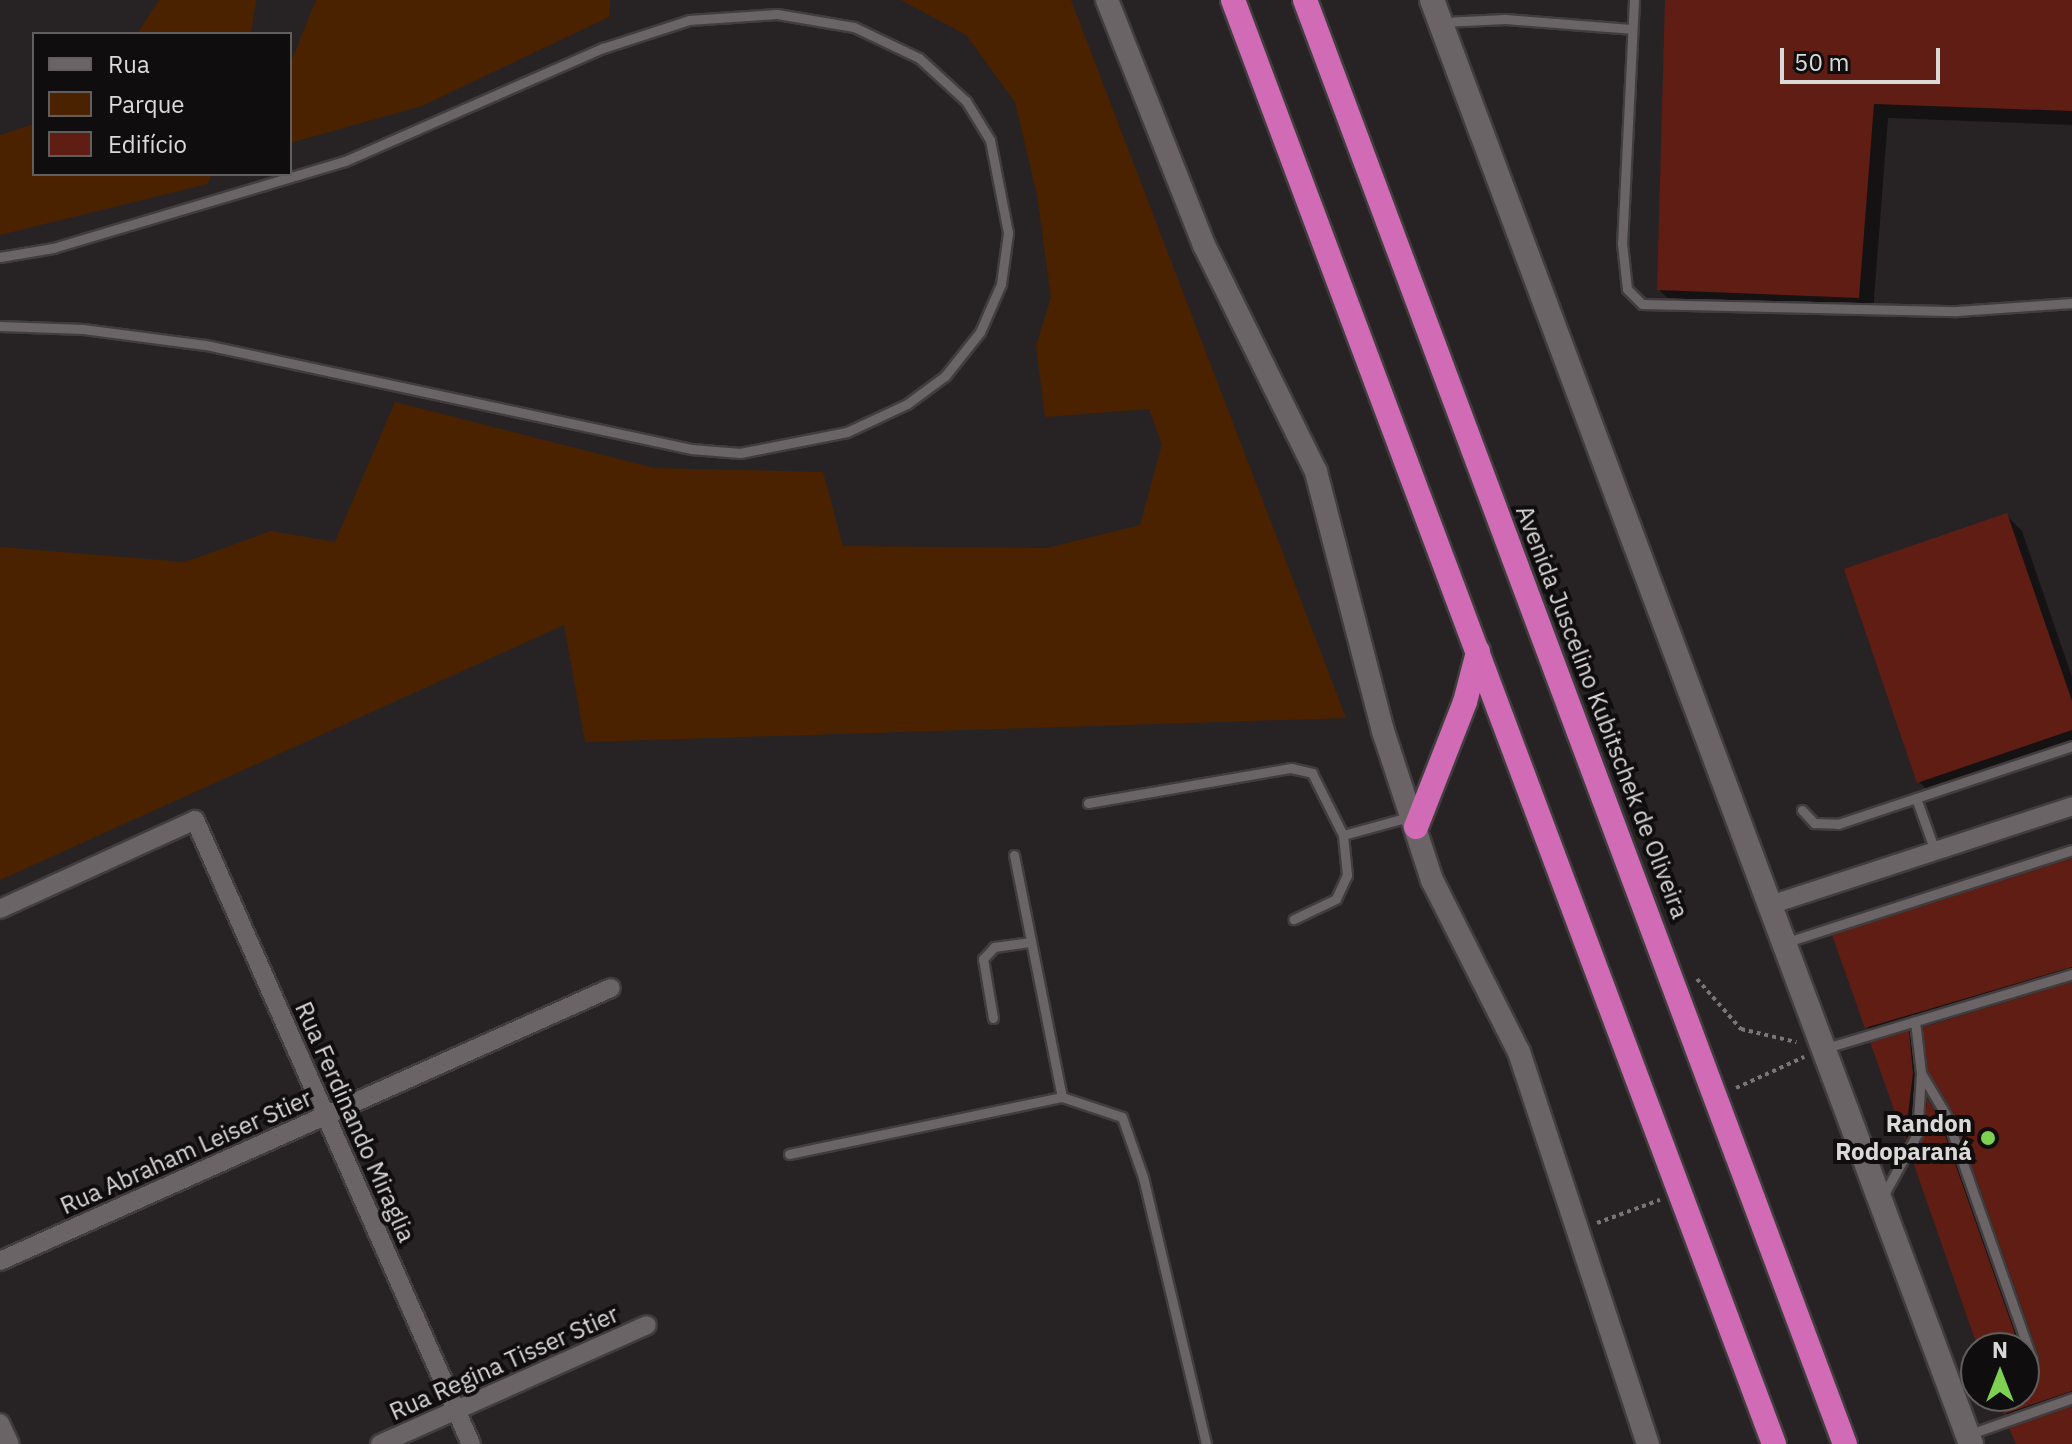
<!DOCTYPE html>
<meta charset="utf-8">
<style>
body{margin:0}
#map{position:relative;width:2072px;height:1444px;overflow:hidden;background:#272324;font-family:"IBM Plex Sans",sans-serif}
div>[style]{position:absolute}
.green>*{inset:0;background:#4a2200}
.shadow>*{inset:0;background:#0007}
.building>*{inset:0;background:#601d14}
.path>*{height:4px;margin-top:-2px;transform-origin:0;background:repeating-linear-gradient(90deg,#797676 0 4px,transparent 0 8px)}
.roads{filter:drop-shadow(2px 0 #413d3e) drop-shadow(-2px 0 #413d3e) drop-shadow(0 2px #413d3e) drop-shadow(0 -2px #413d3e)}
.service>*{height:9px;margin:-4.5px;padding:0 4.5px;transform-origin:4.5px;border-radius:4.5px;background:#6a6466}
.minor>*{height:18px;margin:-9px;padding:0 9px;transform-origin:9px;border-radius:9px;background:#6a6466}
.tertiary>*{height:22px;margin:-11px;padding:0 11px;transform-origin:11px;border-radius:11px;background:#6a6466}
.secondary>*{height:24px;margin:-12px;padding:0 12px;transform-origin:12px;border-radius:12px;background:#6a6466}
.motorway>*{height:24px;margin:-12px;padding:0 12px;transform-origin:12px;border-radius:12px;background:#d16bb6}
.dots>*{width:22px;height:22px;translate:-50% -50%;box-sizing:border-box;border:4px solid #0f0d0d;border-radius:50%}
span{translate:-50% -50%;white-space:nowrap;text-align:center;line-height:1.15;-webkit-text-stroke:8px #0f0d0d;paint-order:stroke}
.street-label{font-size:24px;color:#dbd8d8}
.poi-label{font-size:24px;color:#dbd8d8;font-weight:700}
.right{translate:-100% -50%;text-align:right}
.legend{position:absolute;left:32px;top:32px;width:260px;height:144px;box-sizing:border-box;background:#0f0d0d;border:2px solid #615e5e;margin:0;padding:10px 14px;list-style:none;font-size:24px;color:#dbd8d8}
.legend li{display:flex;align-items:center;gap:16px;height:40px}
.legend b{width:40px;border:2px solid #615e5e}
.north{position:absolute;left:1960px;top:1332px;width:80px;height:80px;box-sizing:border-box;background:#0f0d0d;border:2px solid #615e5e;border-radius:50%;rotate:0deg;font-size:22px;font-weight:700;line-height:32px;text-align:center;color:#dbd8d8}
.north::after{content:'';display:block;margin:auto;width:28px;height:36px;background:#7ed053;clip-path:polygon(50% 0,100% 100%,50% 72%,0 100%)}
.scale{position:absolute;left:1780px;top:48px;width:160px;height:36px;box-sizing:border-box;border:4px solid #dbd8d8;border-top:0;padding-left:10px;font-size:24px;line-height:28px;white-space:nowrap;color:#dbd8d8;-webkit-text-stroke:6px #0f0d0d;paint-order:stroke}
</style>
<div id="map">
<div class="green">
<i style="clip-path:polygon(159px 0,256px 0,251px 34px,137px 34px)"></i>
<i style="clip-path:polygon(316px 0,610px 0,609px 17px,422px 106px,290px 143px,290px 64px)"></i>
<i style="clip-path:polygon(901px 0,1071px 0,1346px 718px,585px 742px,564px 625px,0 880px,0 547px,185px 562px,271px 531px,335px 542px,395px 402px,654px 468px,823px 472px,843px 546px,1047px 548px,1140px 525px,1162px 444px,1149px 409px,1045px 417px,1036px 346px,1051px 297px,1037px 195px,1015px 102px,966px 35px)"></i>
<i style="clip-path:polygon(34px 124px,34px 174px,212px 174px,207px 184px,0 235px,0 135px)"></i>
</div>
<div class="shadow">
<i style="clip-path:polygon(1667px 0,2072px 0,2072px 125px,1888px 118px,1873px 312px,1674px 304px,1659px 290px)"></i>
<i style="clip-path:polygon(2007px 516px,2022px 531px,2072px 677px,2072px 749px,1934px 796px,1919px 782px)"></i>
<i style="clip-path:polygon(evenodd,2072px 860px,2072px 1444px,2018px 1444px,2020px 1427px,2006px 1413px,2000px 1396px,2024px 1396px,2024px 1348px,1982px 1348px,1918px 1151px,1907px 1139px,1873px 1044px,1881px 1041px,1867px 1027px,2072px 860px,1926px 1029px,2041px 1357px,2036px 1369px,1953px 1135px,1926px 1100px,1923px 1048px,1909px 1034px,1926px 1029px,2072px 860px,1924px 1114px,1926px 1136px,1920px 1146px,1924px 1114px)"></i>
</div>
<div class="building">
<i style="clip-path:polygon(1665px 0,2072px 0,2072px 111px,1874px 104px,1859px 298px,1657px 290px)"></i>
<i style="clip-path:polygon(2007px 513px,2072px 701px,2072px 730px,1917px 783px,1844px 569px)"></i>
<i style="clip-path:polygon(2072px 858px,2072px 967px,1865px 1028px,1832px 935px)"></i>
<i style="clip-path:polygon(2072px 982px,2072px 1391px,2004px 1414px,1997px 1396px,2024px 1396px,2024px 1359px,2034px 1366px,2039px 1356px,1953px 1112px,1928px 1071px,1923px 1027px)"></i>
<i style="clip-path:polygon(1909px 1031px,1913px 1073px,1905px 1140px,1870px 1042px)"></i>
<i style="clip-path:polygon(1927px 1098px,1939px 1118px,2020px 1348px,1978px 1348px,1912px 1159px,1924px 1135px)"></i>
<i style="clip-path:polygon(2072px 1406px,2072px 1444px,2016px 1444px,2009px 1428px)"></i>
</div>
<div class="path">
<i style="left:1697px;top:979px;width:67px;rotate:48.7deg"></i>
<i style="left:1741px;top:1029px;width:57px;rotate:13.3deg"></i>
<i style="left:1736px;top:1088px;width:75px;rotate:-24.5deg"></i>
<i style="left:1597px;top:1223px;width:67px;rotate:-20.1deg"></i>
</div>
<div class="roads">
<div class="service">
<i style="left:1634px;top:0;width:243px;rotate:92.8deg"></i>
<i style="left:1622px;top:243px;width:46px;rotate:83.8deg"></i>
<i style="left:1627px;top:289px;width:21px;rotate:45deg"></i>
<i style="left:1642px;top:304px;width:315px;rotate:1.3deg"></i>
<i style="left:1957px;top:311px;width:115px;rotate:-4deg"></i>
<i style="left:1443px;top:22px;width:62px;rotate:-2.8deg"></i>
<i style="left:1505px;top:19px;width:126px;rotate:4.5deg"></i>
<i style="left:0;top:257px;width:54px;rotate:-9.6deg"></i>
<i style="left:53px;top:248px;width:305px;rotate:-16.6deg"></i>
<i style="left:345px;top:161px;width:282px;rotate:-23.7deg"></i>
<i style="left:603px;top:48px;width:90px;rotate:-18deg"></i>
<i style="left:689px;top:20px;width:88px;rotate:-3.9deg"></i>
<i style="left:777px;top:14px;width:78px;rotate:9.6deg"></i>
<i style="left:854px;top:27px;width:72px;rotate:25.5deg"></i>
<i style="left:919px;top:58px;width:64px;rotate:42.5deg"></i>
<i style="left:966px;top:101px;width:46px;rotate:58.4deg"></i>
<i style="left:990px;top:140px;width:95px;rotate:79deg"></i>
<i style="left:1008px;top:233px;width:51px;rotate:97.8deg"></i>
<i style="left:1001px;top:284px;width:52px;rotate:113.6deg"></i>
<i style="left:980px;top:332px;width:56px;rotate:128.5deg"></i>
<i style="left:945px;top:376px;width:47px;rotate:143.6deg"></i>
<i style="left:907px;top:404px;width:66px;rotate:155deg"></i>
<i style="left:847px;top:432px;width:109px;rotate:168.9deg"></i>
<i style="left:740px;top:453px;width:49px;rotate:-175.3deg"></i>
<i style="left:691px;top:449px;width:497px;rotate:-167.9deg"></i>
<i style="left:205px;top:345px;width:123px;rotate:-172.5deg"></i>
<i style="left:83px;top:329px;width:83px;rotate:-177.9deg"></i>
<i style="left:1916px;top:798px;width:56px;rotate:70.3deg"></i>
<i style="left:1088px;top:803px;width:206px;rotate:-9.8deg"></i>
<i style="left:1291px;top:768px;width:22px;rotate:13deg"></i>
<i style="left:1312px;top:773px;width:69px;rotate:63.4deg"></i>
<i style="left:1343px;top:835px;width:40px;rotate:84.3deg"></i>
<i style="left:1347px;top:875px;width:26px;rotate:115deg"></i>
<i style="left:1336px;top:899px;width:47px;rotate:154.5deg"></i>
<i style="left:1802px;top:810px;width:18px;rotate:47deg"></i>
<i style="left:1814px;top:823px;width:24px;rotate:2deg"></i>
<i style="left:1838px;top:824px;width:247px;rotate:-18.4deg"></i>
<i style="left:1343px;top:835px;width:68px;rotate:-15.3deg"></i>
<i style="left:1014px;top:855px;width:247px;rotate:78.8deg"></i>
<i style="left:1787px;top:942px;width:299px;rotate:-17.9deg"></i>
<i style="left:993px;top:1018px;width:60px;rotate:-99.6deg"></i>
<i style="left:983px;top:959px;width:16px;rotate:-47deg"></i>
<i style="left:994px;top:947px;width:37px;rotate:-8deg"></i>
<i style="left:1826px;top:1048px;width:257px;rotate:-16.7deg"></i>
<i style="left:1921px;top:1073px;width:49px;rotate:59.2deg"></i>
<i style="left:1946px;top:1115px;width:259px;rotate:70.6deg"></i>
<i style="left:789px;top:1154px;width:279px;rotate:-11.8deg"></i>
<i style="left:1062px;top:1097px;width:63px;rotate:18.4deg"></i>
<i style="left:1122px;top:1117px;width:64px;rotate:70.7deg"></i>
<i style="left:1143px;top:1177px;width:274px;rotate:76.7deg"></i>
<i style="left:1882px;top:1198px;width:73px;rotate:-61.3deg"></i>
<i style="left:1917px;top:1134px;width:61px;rotate:-86.2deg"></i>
<i style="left:1921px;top:1073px;width:52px;rotate:-96.6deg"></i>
<i style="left:1970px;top:1434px;width:108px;rotate:-19.4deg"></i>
</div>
<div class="minor">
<i style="left:1770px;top:905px;width:318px;rotate:-18.1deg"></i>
<i style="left:0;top:909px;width:214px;rotate:-24.5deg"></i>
<i style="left:195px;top:820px;width:682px;rotate:66.14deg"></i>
<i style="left:0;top:1261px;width:669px;rotate:-24.08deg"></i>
<i style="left:0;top:1423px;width:23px;rotate:65deg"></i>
<i style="left:380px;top:1444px;width:292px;rotate:-24deg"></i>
</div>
<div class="tertiary">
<i style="left:1107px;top:0;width:264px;rotate:68.4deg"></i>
<i style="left:1204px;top:245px;width:253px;rotate:63.7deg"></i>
<i style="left:1316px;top:472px;width:268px;rotate:75.5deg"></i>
<i style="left:1383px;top:731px;width:157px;rotate:71.8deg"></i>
<i style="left:1432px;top:880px;width:193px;rotate:63.2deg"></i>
<i style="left:1519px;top:1052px;width:413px;rotate:71.8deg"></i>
</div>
<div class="secondary">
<i style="left:1432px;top:0;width:1541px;rotate:69.53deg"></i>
</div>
<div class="motorway">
<i style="left:1233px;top:0;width:1542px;rotate:69.46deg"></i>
<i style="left:1305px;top:0;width:1542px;rotate:69.5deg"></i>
<i style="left:1416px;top:827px;width:134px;rotate:-68.6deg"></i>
<i style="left:1465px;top:702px;width:52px;rotate:-75.4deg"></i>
</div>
</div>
<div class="dots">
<i style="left:1988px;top:1138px;background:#7ed053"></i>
</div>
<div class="street-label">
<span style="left:1602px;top:712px;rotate:69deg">Avenida Juscelino Kubitschek de Oliveira</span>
<span style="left:355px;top:1122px;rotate:66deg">Rua Ferdinando Miraglia</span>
<span style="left:186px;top:1152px;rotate:-24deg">Rua Abraham Leiser Stier</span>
<span style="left:504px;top:1363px;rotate:-24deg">Rua Regina Tisser Stier</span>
</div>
<div class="poi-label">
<span class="right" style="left:1972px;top:1138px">Randon<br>Rodoparaná</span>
</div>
<ul class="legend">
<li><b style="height:10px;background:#6a6466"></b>Rua</li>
<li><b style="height:22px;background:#4a2200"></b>Parque</li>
<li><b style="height:22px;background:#601d14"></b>Edifício</li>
</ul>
<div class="north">N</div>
<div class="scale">50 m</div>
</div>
